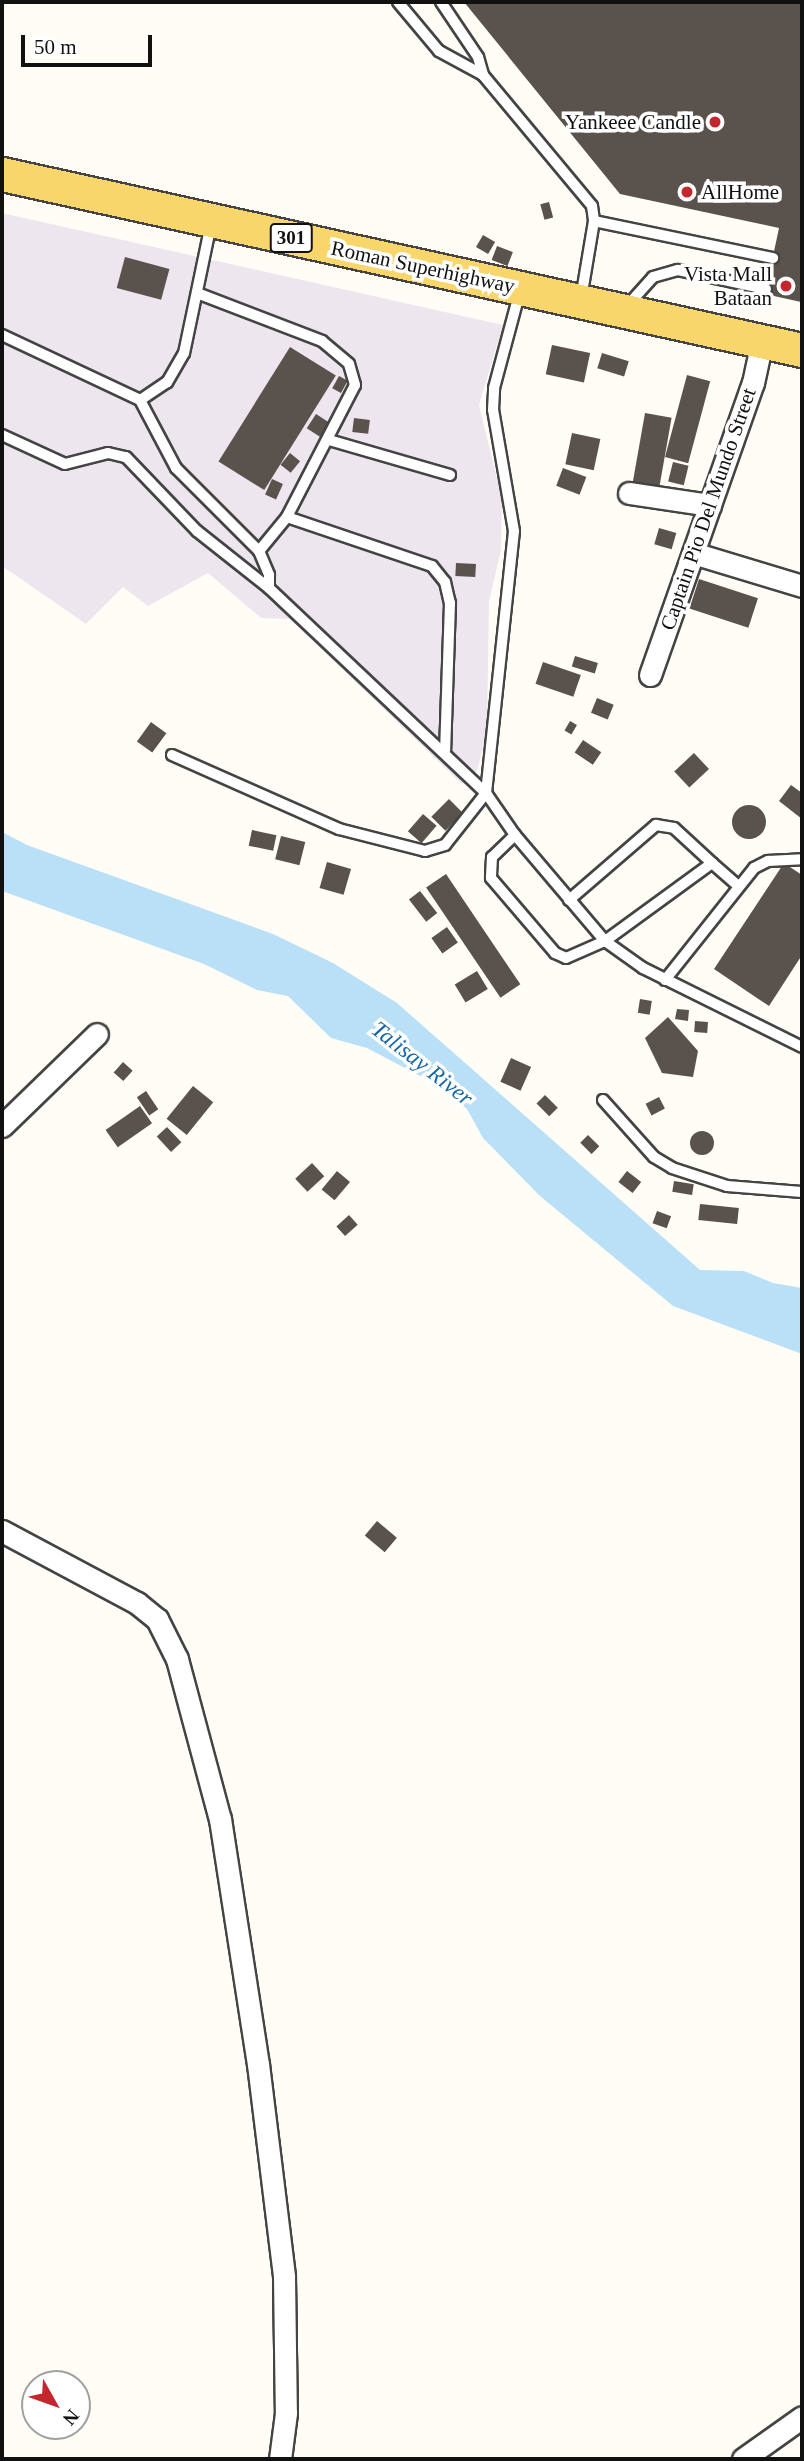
<!DOCTYPE html>
<style>
body{margin:0}
#map{position:relative;width:804px;height:2461px;overflow:hidden;background:#fffdf5;font-family:"Times New Roman",serif}
div>[style]{position:absolute}
.industrial>*{inset:0;background:#eee6ef}
.water>*{inset:0;background:#b9e0f7}
.building>*{inset:0;background:#5a524d;transform-origin:0 0}
.round{border-radius:50%}
.roads{filter:drop-shadow(2px 0 #444) drop-shadow(-2px 0 #444) drop-shadow(0 2px #444) drop-shadow(0 -2px #444)}
.lane>*{height:10px;margin:-5px;padding:0 5px;transform-origin:5px;border-radius:5px;background:#fff}
.street>*{height:21px;margin:-10.5px;padding:0 10.5px;transform-origin:10.5px;border-radius:10.5px;background:#fff}
.primary>*{height:33px;margin:-16.5px;padding:0 16.5px;transform-origin:16.5px;border-radius:16.5px;background:#f9d66b}
.dots>*{width:19px;height:19px;translate:-50% -50%;box-sizing:border-box;border:4px solid #fff;border-radius:50%}
span{translate:-50% -50%;white-space:nowrap;text-align:center;line-height:1.15;-webkit-text-stroke:7px #fff;paint-order:stroke}
.shield-label span{padding:2px 5px;background:#fff;border:2px solid;border-radius:5px;-webkit-text-stroke-width:0}
.shield-label{font-size:19px;color:#111;font-weight:700}
.poi-label{font-size:21px;color:#111}
.right{translate:-100% -50%;text-align:right}
.left{translate:0 -50%;text-align:left}
.street-label{font-size:21px;color:#111}
.water-label{font-size:23px;color:#1768a6;font-style:italic}
.frame{position:absolute;inset:0;border:4px solid #111;pointer-events:none}
.north{position:absolute;left:21px;top:2370px;width:70px;height:70px;box-sizing:border-box;background:#fff;border:2px solid #a0a0a0;border-radius:50%;rotate:130deg;font-size:19px;font-weight:700;line-height:28px;text-align:center;color:#111}
.north::after{content:'';display:block;margin:auto;width:24px;height:32px;background:#c4262e;clip-path:polygon(50% 0,100% 100%,50% 72%,0 100%)}
.scale{position:absolute;left:21px;top:35px;width:131px;height:32px;box-sizing:border-box;border:4px solid #111;border-top:0;padding-left:9px;font-size:21px;line-height:24px;white-space:nowrap;color:#111;-webkit-text-stroke:5px #fff;paint-order:stroke}
</style>
<div id="map">
<div class="industrial">
<i style="clip-path:polygon(2px 213px,503px 325px,479px 405px,502px 499px,501px 550px,489px 602px,487px 732px,477px 771px,462px 784px,290px 619px,261px 618px,208px 573px,148px 606px,123px 587px,86px 624px,2px 566px)"></i>
</div>
<div class="water">
<i style="clip-path:polygon(2px 832px,27px 845px,273px 934px,333px 963px,397px 1003px,700px 1270px,744px 1271px,773px 1283px,802px 1288px,802px 1354px,673px 1306px,540px 1196px,483px 1138px,467px 1109px,443px 1088px,367px 1048px,331px 1038px,288px 996px,257px 990px,204px 964px,2px 891px)"></i>
</div>
<div class="building">
<i style="clip-path:polygon(464px 2px,802px 2px,801px 302px,765px 294px,779px 228px,620px 194px)"></i>
<i style="left:549px;top:202px;width:16px;height:9px;rotate:75deg"></i>
<i style="left:483px;top:235px;width:14px;height:14px;rotate:30deg"></i>
<i style="left:497px;top:246px;width:17px;height:15px;rotate:21deg"></i>
<i style="left:125px;top:257px;width:46px;height:32px;rotate:15deg"></i>
<i style="left:552px;top:345px;width:39px;height:30px;rotate:12deg"></i>
<i style="left:290px;top:347px;width:54px;height:135px;rotate:32deg"></i>
<i style="left:602px;top:353px;width:28px;height:16px;rotate:17deg"></i>
<i style="left:687px;top:375px;width:24px;height:85px;rotate:15deg"></i>
<i style="left:339px;top:376px;width:10px;height:14px;rotate:29deg"></i>
<i style="left:645px;top:413px;width:27px;height:77px;rotate:10deg"></i>
<i style="left:316px;top:414px;width:17px;height:17px;rotate:33deg"></i>
<i style="left:354px;top:418px;width:16px;height:14px;rotate:7deg"></i>
<i style="left:572px;top:433px;width:29px;height:32px;rotate:12deg"></i>
<i style="left:290px;top:453px;width:13px;height:15px;rotate:39deg"></i>
<i style="left:673px;top:462px;width:16px;height:20px;rotate:14deg"></i>
<i style="left:563px;top:468px;width:25px;height:19px;rotate:21deg"></i>
<i style="left:272px;top:479px;width:12px;height:17px;rotate:24deg"></i>
<i style="left:659px;top:528px;width:18px;height:17px;rotate:16deg"></i>
<i style="left:456px;top:563px;width:20px;height:13px;rotate:3deg"></i>
<i style="left:699px;top:579px;width:62px;height:31px;rotate:18deg"></i>
<i style="left:575px;top:656px;width:24px;height:11px;rotate:17deg"></i>
<i style="left:543px;top:662px;width:40px;height:23px;rotate:19deg"></i>
<i style="left:597px;top:698px;width:18px;height:16px;rotate:22deg"></i>
<i style="left:570px;top:721px;width:8px;height:11px;rotate:30deg"></i>
<i style="left:151px;top:722px;width:19px;height:24px;rotate:36deg"></i>
<i style="left:583px;top:740px;width:22px;height:15px;rotate:34deg"></i>
<i style="left:694px;top:753px;width:22px;height:27px;rotate:47deg"></i>
<i style="clip-path:polygon(791px 785px,802px 793px,802px 819px,779px 801px)"></i>
<i style="left:449px;top:799px;width:20px;height:25px;rotate:45deg"></i>
<i class="round" style="left:732px;top:805px;width:34px;height:34px"></i>
<i style="left:423px;top:814px;width:18px;height:23px;rotate:41deg"></i>
<i style="left:252px;top:830px;width:25px;height:16px;rotate:12deg"></i>
<i style="left:281px;top:836px;width:25px;height:24px;rotate:14deg"></i>
<i style="left:327px;top:862px;width:25px;height:27px;rotate:16deg"></i>
<i style="clip-path:polygon(784px 863px,802px 875px,802px 955px,769px 1006px,714px 969px)"></i>
<i style="left:446px;top:874px;width:133px;height:24px;rotate:56deg"></i>
<i style="left:420px;top:891px;width:28px;height:14px;rotate:52deg"></i>
<i style="left:447px;top:927px;width:19px;height:19px;rotate:55deg"></i>
<i style="left:477px;top:971px;width:21px;height:26px;rotate:59deg"></i>
<i style="left:640px;top:999px;width:12px;height:14px;rotate:9deg"></i>
<i style="clip-path:polygon(677px 1009px,689px 1010px,688px 1021px,675px 1019px)"></i>
<i style="clip-path:polygon(668px 1017px,698px 1051px,693px 1077px,662px 1073px,645px 1038px)"></i>
<i style="left:695px;top:1021px;width:13px;height:11px;rotate:4deg"></i>
<i style="left:511px;top:1058px;width:22px;height:26px;rotate:24deg"></i>
<i style="left:123px;top:1062px;width:13px;height:14px;rotate:42deg"></i>
<i style="left:193px;top:1086px;width:26px;height:42px;rotate:39deg"></i>
<i style="left:146px;top:1091px;width:22px;height:11px;rotate:56deg"></i>
<i style="left:545px;top:1095px;width:18px;height:12px;rotate:45deg"></i>
<i style="left:659px;top:1097px;width:13px;height:15px;rotate:63deg"></i>
<i style="left:140px;top:1106px;width:21px;height:42px;rotate:55deg"></i>
<i style="left:167px;top:1127px;width:21px;height:14px;rotate:47deg"></i>
<i class="round" style="left:690px;top:1131px;width:24px;height:24px"></i>
<i style="left:588px;top:1135px;width:16px;height:11px;rotate:45deg"></i>
<i style="left:312px;top:1163px;width:18px;height:23px;rotate:47deg"></i>
<i style="left:337px;top:1171px;width:17px;height:24px;rotate:40deg"></i>
<i style="left:627px;top:1171px;width:18px;height:14px;rotate:38deg"></i>
<i style="left:674px;top:1181px;width:20px;height:11px;rotate:9deg"></i>
<i style="left:700px;top:1204px;width:39px;height:16px;rotate:6deg"></i>
<i style="left:657px;top:1211px;width:15px;height:13px;rotate:20deg"></i>
<i style="left:349px;top:1215px;width:13px;height:17px;rotate:48deg"></i>
<i style="left:377px;top:1521px;width:26px;height:19px;rotate:40deg"></i>
</div>
<div class="roads">
<div class="lane">
<i style="left:398px;top:2px;width:64px;rotate:50.1deg"></i>
<i style="left:439px;top:51px;width:50px;rotate:28.6deg"></i>
<i style="left:441px;top:2px;width:66px;rotate:56.1deg"></i>
<i style="left:478px;top:57px;width:19px;rotate:74deg"></i>
<i style="left:483px;top:75px;width:170px;rotate:50.2deg"></i>
<i style="left:592px;top:206px;width:15px;rotate:82deg"></i>
<i style="left:594px;top:221px;width:79px;rotate:99.5deg"></i>
<i style="left:594px;top:221px;width:183px;rotate:11.7deg"></i>
<i style="left:211px;top:224px;width:132px;rotate:101.8deg"></i>
<i style="left:184px;top:353px;width:34px;rotate:120deg"></i>
<i style="left:167px;top:382px;width:32px;rotate:146deg"></i>
<i style="left:140px;top:400px;width:77px;rotate:62.1deg"></i>
<i style="left:176px;top:468px;width:117px;rotate:45deg"></i>
<i style="left:259px;top:551px;width:26px;rotate:67deg"></i>
<i style="left:269px;top:575px;width:13px;rotate:90deg"></i>
<i style="left:269px;top:588px;width:299px;rotate:43.4deg"></i>
<i style="left:486px;top:793px;width:51px;rotate:55.4deg"></i>
<i style="left:515px;top:835px;width:139px;rotate:49.7deg"></i>
<i style="left:605px;top:941px;width:47px;rotate:35.4deg"></i>
<i style="left:643px;top:968px;width:178px;rotate:26.4deg"></i>
<i style="left:197px;top:293px;width:134px;rotate:21deg"></i>
<i style="left:322px;top:341px;width:35px;rotate:40deg"></i>
<i style="left:349px;top:364px;width:22px;rotate:74deg"></i>
<i style="left:355px;top:385px;width:148px;rotate:117.3deg"></i>
<i style="left:287px;top:517px;width:44px;rotate:129.5deg"></i>
<i style="left:627px;top:306px;width:39px;rotate:-48deg"></i>
<i style="left:653px;top:277px;width:26px;rotate:-16deg"></i>
<i style="left:678px;top:270px;width:90px;rotate:12.2deg"></i>
<i style="left:2px;top:335px;width:153px;rotate:25.2deg"></i>
<i style="left:2px;top:435px;width:69px;rotate:24.7deg"></i>
<i style="left:65px;top:464px;width:44px;rotate:-14.3deg"></i>
<i style="left:108px;top:453px;width:18px;rotate:13deg"></i>
<i style="left:126px;top:457px;width:103px;rotate:46.2deg"></i>
<i style="left:197px;top:531px;width:92px;rotate:38.4deg"></i>
<i style="left:329px;top:440px;width:126px;rotate:16.1deg"></i>
<i style="left:287px;top:517px;width:153px;rotate:18.7deg"></i>
<i style="left:432px;top:566px;width:21px;rotate:51deg"></i>
<i style="left:445px;top:582px;width:22px;rotate:77deg"></i>
<i style="left:450px;top:603px;width:147px;rotate:91.9deg"></i>
<i style="left:172px;top:755px;width:183px;rotate:23.9deg"></i>
<i style="left:339px;top:829px;width:89px;rotate:14.3deg"></i>
<i style="left:425px;top:851px;width:21px;rotate:-17deg"></i>
<i style="left:445px;top:845px;width:66px;rotate:-51.7deg"></i>
<i style="left:486px;top:793px;width:263px;rotate:-83.9deg"></i>
<i style="left:514px;top:531px;width:123px;rotate:-99.8deg"></i>
<i style="left:493px;top:410px;width:22px;rotate:-87deg"></i>
<i style="left:494px;top:388px;width:100px;rotate:-75deg"></i>
<i style="left:515px;top:835px;width:32px;rotate:136deg"></i>
<i style="left:492px;top:857px;width:21px;rotate:93deg"></i>
<i style="left:491px;top:878px;width:99px;rotate:49.5deg"></i>
<i style="left:555px;top:953px;width:12px;rotate:24deg"></i>
<i style="left:566px;top:958px;width:43px;rotate:-23.6deg"></i>
<i style="left:605px;top:941px;width:132px;rotate:-36.1deg"></i>
<i style="left:712px;top:863px;width:33px;rotate:41deg"></i>
<i style="left:569px;top:900px;width:115px;rotate:-40.8deg"></i>
<i style="left:656px;top:825px;width:18px;rotate:9deg"></i>
<i style="left:674px;top:828px;width:52px;rotate:42.6deg"></i>
<i style="left:665px;top:980px;width:143px;rotate:-51.5deg"></i>
<i style="left:754px;top:868px;width:16px;rotate:-27deg"></i>
<i style="left:768px;top:861px;width:34px;rotate:-3deg"></i>
<i style="left:603px;top:1100px;width:76px;rotate:48.2deg"></i>
<i style="left:654px;top:1157px;width:21px;rotate:31deg"></i>
<i style="left:672px;top:1168px;width:58px;rotate:18.1deg"></i>
<i style="left:727px;top:1186px;width:75px;rotate:4.6deg"></i>
</div>
<div class="street">
<i style="left:629px;top:493px;width:82px;rotate:8.4deg"></i>
<i style="left:693px;top:553px;width:114px;rotate:16.8deg"></i>
<i style="left:650px;top:675px;width:310px;rotate:-70.6deg"></i>
<i style="left:753px;top:383px;width:43px;rotate:-77.9deg"></i>
<i style="left:2px;top:1126px;width:132px;rotate:-44.1deg"></i>
<i style="left:2px;top:1531px;width:153px;rotate:28.1deg"></i>
<i style="left:137px;top:1603px;width:26px;rotate:39deg"></i>
<i style="left:157px;top:1619px;width:45px;rotate:63.4deg"></i>
<i style="left:177px;top:1659px;width:166px;rotate:75deg"></i>
<i style="left:220px;top:1819px;width:248px;rotate:81.2deg"></i>
<i style="left:258px;top:2064px;width:215px;rotate:83deg"></i>
<i style="left:284px;top:2277px;width:136px;rotate:89.2deg"></i>
<i style="left:286px;top:2413px;width:46px;rotate:97.4deg"></i>
<i style="left:743px;top:2459px;width:72px;rotate:-35.4deg"></i>
</div>
<div class="primary">
<i style="left:2px;top:174px;width:819px;rotate:12.41deg"></i>
</div>
</div>
<div class="dots">
<i style="left:715px;top:122px;background:#c4262e"></i>
<i style="left:687px;top:192px;background:#c4262e"></i>
<i style="left:786px;top:286px;background:#c4262e"></i>
</div>
<div class="shield-label">
<span style="left:291px;top:238px">301</span>
</div>
<div class="poi-label">
<span class="right" style="left:701px;top:122px">Yankeee Candle</span>
<span class="left" style="left:701px;top:192px">AllHome</span>
<span class="right" style="left:772px;top:286px">Vista Mall<br>Bataan</span>
</div>
<div class="street-label">
<span style="left:423px;top:267px;rotate:12deg">Roman Superhighway</span>
<span style="left:708px;top:509px;rotate:-71deg">Captain Pio Del Mundo Street</span>
</div>
<div class="water-label">
<span style="left:422px;top:1064px;rotate:38deg">Talisay River</span>
</div>
<div class="frame"></div>
<div class="north">N</div>
<div class="scale">50 m</div>
</div>
